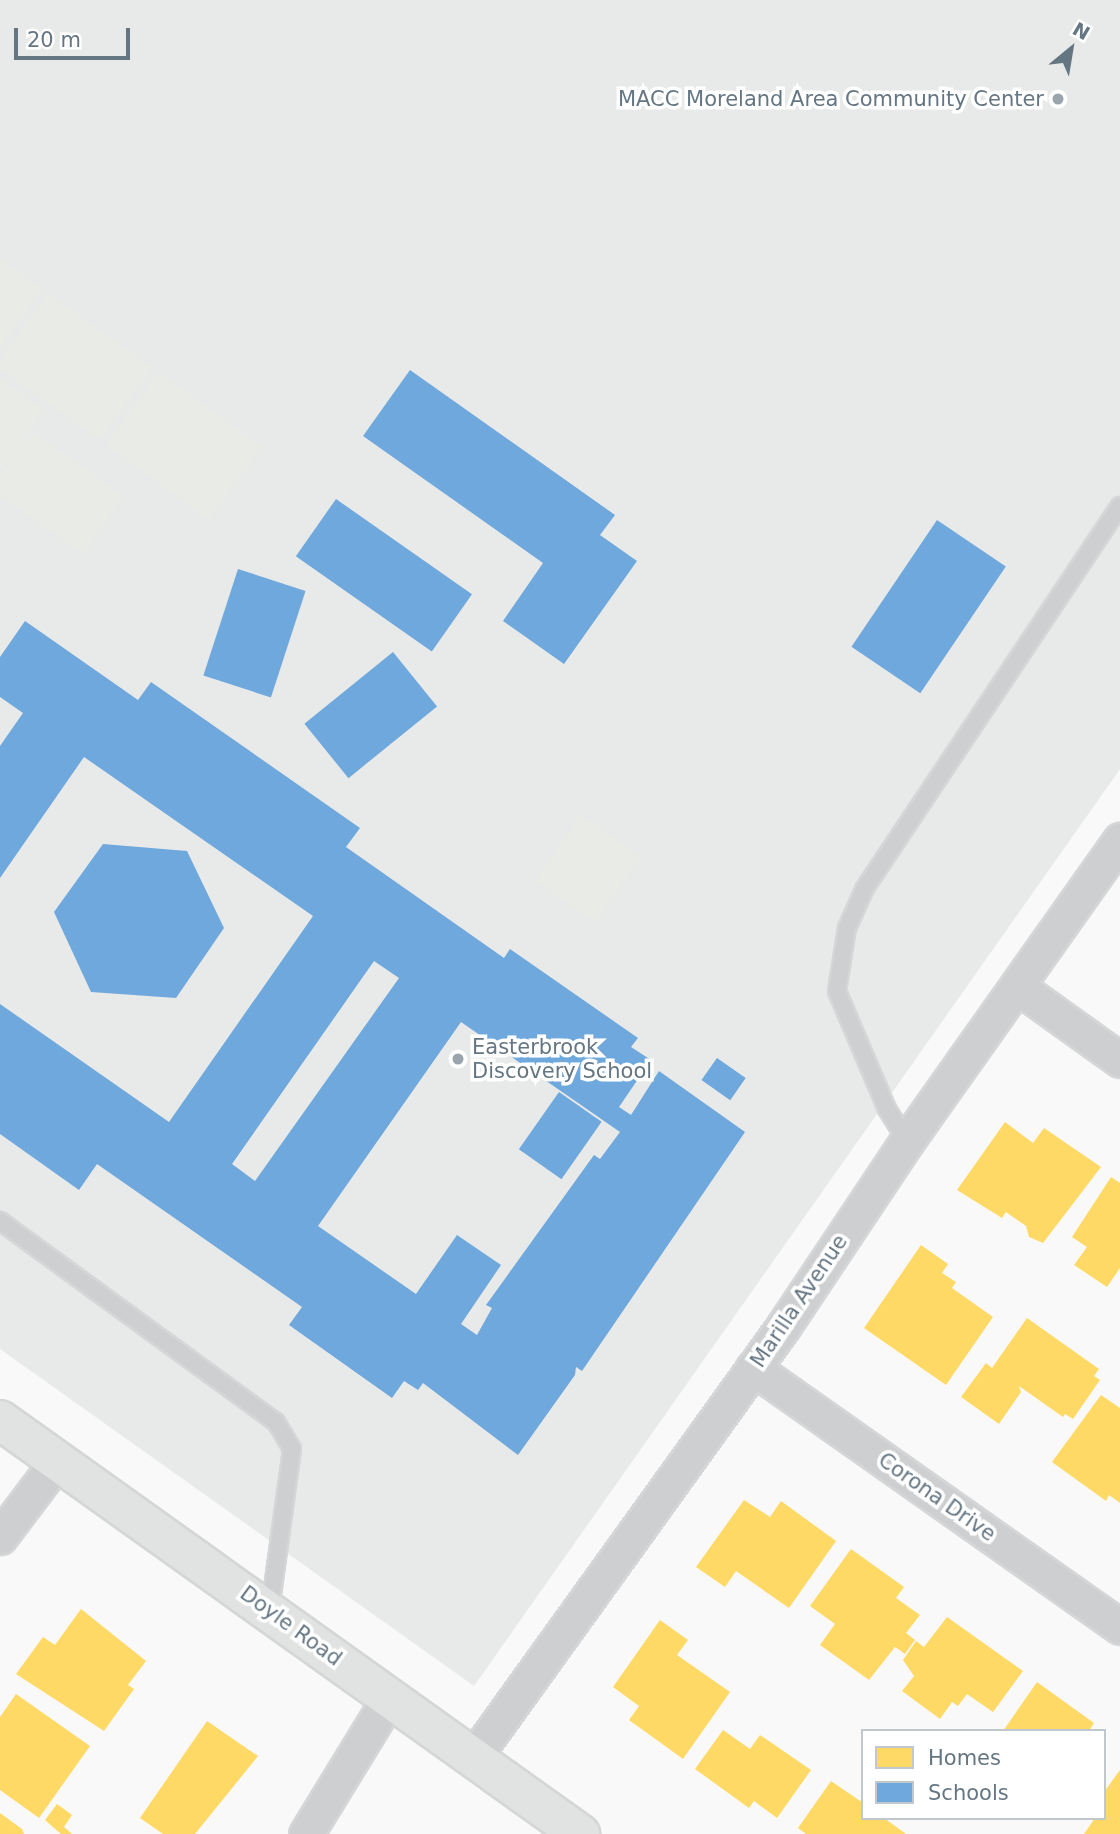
<!DOCTYPE html>
<style>
body{margin:0}
#map{position:relative;width:1120px;height:1834px;overflow:hidden;background:#f9f9f9;font-family:"DejaVu Sans",sans-serif}
div>[style]{position:absolute}
.built>*{inset:0;background:#e8e9e9}
.green>*{inset:0;background:#e8ebe6;transform-origin:0 0}
.homes>*{inset:0;background:#ffd966}
.schools>*{inset:0;background:#6fa8dc;transform-origin:0 0}
.roads{filter:drop-shadow(2px 0 #d5d6d7) drop-shadow(-2px 0 #d5d6d7) drop-shadow(0 2px #d5d6d7) drop-shadow(0 -2px #d5d6d7)}
.service>*{height:16px;margin:-8px;padding:0 8px;transform-origin:8px;border-radius:8px;background:#cecfd0}
.minor>*{height:33px;margin:-16.5px;padding:0 16.5px;transform-origin:16.5px;border-radius:16.5px;background:#cecfd0}
.secondary>*{height:38px;margin:-19px;padding:0 19px;transform-origin:19px;border-radius:19px;background:#e1e2e2}
.dots>*{width:19px;height:19px;translate:-50% -50%;box-sizing:border-box;border:4px solid #fff;border-radius:50%}
span{translate:-50% -50%;white-space:nowrap;text-align:center;line-height:1.15;-webkit-text-stroke:7px #fff;paint-order:stroke}
.poi-label{font-size:21px;color:#657683}
.right{translate:-100% -50%;text-align:right}
.left{translate:0 -50%;text-align:left}
.street-label{font-size:21px;color:#657683}
.legend{position:absolute;left:861px;top:1729px;width:245px;height:91px;box-sizing:border-box;background:#fff;border:2px solid #c1c8cd;margin:0;padding:9px 12px;list-style:none;font-size:21px;color:#657683}
.legend li{display:flex;align-items:center;gap:14px;height:35px}
.legend b{width:35px;border:2px solid #c1c8cd}
.north{position:absolute;left:1036px;top:14px;width:70px;height:70px;-webkit-text-stroke:5px #fff;paint-order:stroke;rotate:30deg;font-size:19px;font-weight:700;line-height:28px;text-align:center;color:#657683}
.north::after{content:'';display:block;margin:auto;width:24px;height:32px;background:#657683;clip-path:polygon(50% 0,100% 100%,50% 72%,0 100%)}
.scale{position:absolute;left:14px;top:28px;width:116px;height:32px;box-sizing:border-box;border:4px solid #657683;border-top:0;padding-left:9px;font-size:21px;line-height:24px;white-space:nowrap;color:#657683;-webkit-text-stroke:5px #fff;paint-order:stroke}
</style>
<div id="map">
<div class="built">
<i style="clip-path:polygon(0 0,1120px 0,1120px 769px,474px 1686px,0 1349px)"></i>
</div>
<div class="green">
<i style="clip-path:polygon(0 259px,42px 289px,0 348px)"></i>
<i style="clip-path:polygon(48px 293px,152px 367px,100px 440px,0 369px,0 361px)"></i>
<i style="left:159px;top:372px;width:127px;height:90px;rotate:36deg"></i>
<i style="clip-path:polygon(0 379px,44px 410px,0 472px)"></i>
<i style="clip-path:polygon(32px 431px,124px 496px,83px 554px,0 495px,0 476px)"></i>
<i style="left:581px;top:815px;width:73px;height:80px;rotate:35deg"></i>
</div>
<div class="homes">
<i style="clip-path:polygon(1005px 1122px,1033px 1143px,1044px 1128px,1101px 1167px,1043px 1243px,1029px 1237px,1026px 1226px,1006px 1212px,1002px 1218px,957px 1190px)"></i>
<i style="clip-path:polygon(1111px 1177px,1120px 1183px,1120px 1268px,1107px 1287px,1074px 1265px,1087px 1247px,1072px 1237px)"></i>
<i style="clip-path:polygon(921px 1245px,948px 1264px,942px 1273px,956px 1282px,952px 1288px,993px 1317px,946px 1385px,864px 1328px)"></i>
<i style="clip-path:polygon(1027px 1318px,1099px 1369px,1094px 1376px,1100px 1380px,1073px 1419px,1065px 1414px,1063px 1417px,1019px 1386px,1021px 1392px,999px 1424px,961px 1397px,986px 1363px,992px 1368px)"></i>
<i style="clip-path:polygon(1101px 1395px,1120px 1408px,1120px 1503px,1109px 1495px,1106px 1501px,1052px 1462px)"></i>
<i style="clip-path:polygon(744px 1500px,770px 1517px,781px 1501px,836px 1541px,789px 1608px,736px 1571px,725px 1587px,696px 1567px)"></i>
<i style="clip-path:polygon(851px 1549px,904px 1587px,896px 1598px,920px 1615px,906px 1633px,915px 1640px,905px 1654px,895px 1647px,869px 1680px,820px 1645px,835px 1624px,810px 1606px)"></i>
<i style="clip-path:polygon(81px 1609px,146px 1661px,128px 1685px,134px 1689px,104px 1731px,16px 1674px,43px 1637px,55px 1645px)"></i>
<i style="clip-path:polygon(947px 1617px,1023px 1671px,993px 1712px,967px 1694px,958px 1706px,952px 1702px,940px 1719px,902px 1691px,914px 1676px,903px 1660px,916px 1641px,924px 1647px)"></i>
<i style="clip-path:polygon(660px 1620px,688px 1640px,677px 1655px,730px 1692px,683px 1759px,629px 1720px,639px 1706px,613px 1687px)"></i>
<i style="clip-path:polygon(1037px 1682px,1094px 1723px,1089px 1731px,1003px 1731px)"></i>
<i style="clip-path:polygon(16px 1694px,90px 1746px,39px 1818px,0 1790px,0 1717px)"></i>
<i style="clip-path:polygon(207px 1721px,258px 1756px,195px 1834px,163px 1834px,140px 1818px)"></i>
<i style="clip-path:polygon(723px 1730px,750px 1749px,760px 1735px,811px 1770px,777px 1818px,754px 1801px,749px 1808px,695px 1769px)"></i>
<i style="clip-path:polygon(1120px 1770px,1120px 1834px,1084px 1834px,1095px 1818px,1104px 1818px,1104px 1792px)"></i>
<i style="clip-path:polygon(831px 1781px,863px 1803px,863px 1818px,884px 1818px,906px 1834px,806px 1834px,798px 1828px)"></i>
<i style="clip-path:polygon(57px 1804px,72px 1815px,64px 1827px,72px 1834px,61px 1834px,45px 1820px)"></i>
<i style="clip-path:polygon(0 1813px,22px 1829px,24px 1834px,0 1834px)"></i>
</div>
<div class="schools">
<i style="clip-path:polygon(410px 370px,615px 515px,600px 535px,637px 561px,564px 664px,503px 621px,543px 563px,363px 436px)"></i>
<i style="left:336px;top:499px;width:166px;height:70px;rotate:35deg"></i>
<i style="left:937px;top:520px;width:83px;height:153px;rotate:34deg"></i>
<i style="left:238px;top:569px;width:71px;height:112px;rotate:18deg"></i>
<i style="clip-path:polygon(evenodd,25px 621px,138px 700px,151px 682px,360px 828px,346px 847px,504px 958px,510px 949px,638px 1038px,631px 1047px,651px 1060px,619px 1107px,631px 1115px,659px 1071px,745px 1132px,582px 1371px,576px 1367px,575px 1375px,518px 1455px,423px 1383px,418px 1390px,404px 1381px,392px 1398px,289px 1325px,302px 1307px,97px 1164px,79px 1190px,0 1134px,0 1004px,169px 1122px,313px 916px,84px 757px,0 878px,0 746px,23px 713px,0 697px,0 657px,25px 621px,374px 961px,399px 978px,255px 1181px,232px 1164px,374px 961px,25px 621px,461px 1022px,620px 1132px,600px 1159px,594px 1155px,486px 1305px,492px 1308px,477px 1335px,461px 1324px,501px 1265px,457px 1235px,416px 1294px,318px 1226px,461px 1022px)"></i>
<i style="left:393px;top:652px;width:70px;height:114px;rotate:51deg"></i>
<i style="clip-path:polygon(103px 844px,187px 851px,224px 928px,176px 998px,91px 992px,54px 912px)"></i>
<i style="left:717px;top:1058px;width:35px;height:27px;rotate:35deg"></i>
<i style="left:559px;top:1092px;width:52px;height:70px;rotate:35deg"></i>
</div>
<div class="roads">
<div class="service">
<i style="left:907px;top:1141px;width:38px;rotate:-122deg"></i>
<i style="left:887px;top:1109px;width:128px;rotate:-113deg"></i>
<i style="left:837px;top:991px;width:64px;rotate:-81deg"></i>
<i style="left:847px;top:928px;width:44px;rotate:-65.8deg"></i>
<i style="left:865px;top:888px;width:459px;rotate:-56.3deg"></i>
<i style="left:0;top:1221px;width:341px;rotate:36.1deg"></i>
<i style="left:276px;top:1422px;width:31px;rotate:59deg"></i>
<i style="left:292px;top:1449px;width:162px;rotate:97.8deg"></i>
</div>
<div class="minor">
<i style="left:1018px;top:987px;width:125px;rotate:35.6deg"></i>
<i style="left:753px;top:1368px;width:449px;rotate:35.2deg"></i>
<i style="left:0;top:1537px;width:96px;rotate:-53deg"></i>
<i style="left:473px;top:1758px;width:531px;rotate:-54.27deg"></i>
<i style="left:783px;top:1327px;width:224px;rotate:-56.3deg"></i>
<i style="left:907px;top:1141px;width:369px;rotate:-54.7deg"></i>
<i style="left:306px;top:1834px;width:161px;rotate:-58.5deg"></i>
</div>
<div class="secondary">
<i style="left:0;top:1420px;width:713px;rotate:35.52deg"></i>
</div>
</div>
<div class="dots">
<i style="left:1058px;top:99px;background:#99a4ac"></i>
<i style="left:458px;top:1059px;background:#99a4ac"></i>
</div>
<div class="poi-label">
<span class="right" style="left:1044px;top:99px">MACC Moreland Area Community Center</span>
<span class="left" style="left:472px;top:1059px">Easterbrook<br>Discovery School</span>
</div>
<div class="street-label">
<span style="left:799px;top:1301px;rotate:-56deg">Marilla Avenue</span>
<span style="left:937px;top:1497px;rotate:35deg">Corona Drive</span>
<span style="left:291px;top:1626px;rotate:36deg">Doyle Road</span>
</div>
<ul class="legend">
<li><b style="height:19px;background:#ffd966"></b>Homes</li>
<li><b style="height:19px;background:#6fa8dc"></b>Schools</li>
</ul>
<div class="north">N</div>
<div class="scale">20 m</div>
</div>
